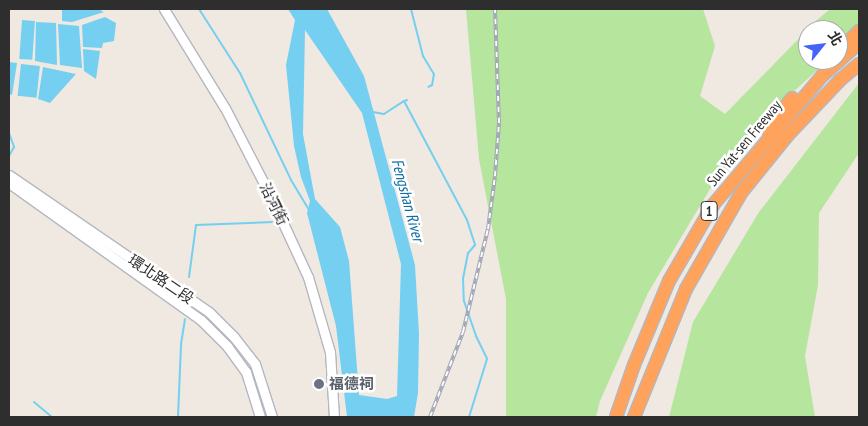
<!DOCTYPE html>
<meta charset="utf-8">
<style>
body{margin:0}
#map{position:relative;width:868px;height:426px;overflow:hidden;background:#efe9e1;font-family:"PT Sans Narrow","Noto Sans TC",sans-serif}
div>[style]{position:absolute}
.green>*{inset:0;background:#b6e59e}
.water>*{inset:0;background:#75cff0;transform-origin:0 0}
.stream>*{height:2px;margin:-1px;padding:0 1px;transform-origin:1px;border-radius:1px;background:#75cff0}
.roads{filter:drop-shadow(1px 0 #b4b7c1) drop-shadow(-1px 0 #b4b7c1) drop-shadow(0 1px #b4b7c1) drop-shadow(0 -1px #b4b7c1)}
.tertiary>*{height:9px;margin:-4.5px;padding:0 4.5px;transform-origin:4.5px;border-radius:4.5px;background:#fff}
.motorway>*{height:12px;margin:-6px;padding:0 6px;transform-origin:6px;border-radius:6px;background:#ffa35c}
.rail>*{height:4px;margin-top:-2px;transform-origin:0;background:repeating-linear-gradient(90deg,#fff 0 5.5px,#a3a6b8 0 11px);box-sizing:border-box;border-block:1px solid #a3a6b8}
.dots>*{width:14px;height:14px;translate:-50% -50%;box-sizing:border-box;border:2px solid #fff;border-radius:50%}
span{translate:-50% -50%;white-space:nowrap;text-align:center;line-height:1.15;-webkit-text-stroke:5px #fff;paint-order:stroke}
.shield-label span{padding:1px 4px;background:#fff;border:1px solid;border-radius:4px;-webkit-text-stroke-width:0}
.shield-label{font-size:14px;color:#2e2e2e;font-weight:700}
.street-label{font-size:15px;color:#2e2e2e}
.worship-label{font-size:15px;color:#5b616d;font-weight:700}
.left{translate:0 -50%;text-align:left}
.water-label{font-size:16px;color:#0d6fa3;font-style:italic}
.frame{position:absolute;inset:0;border:10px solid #2e2e2e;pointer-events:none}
.north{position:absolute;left:798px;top:20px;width:50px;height:50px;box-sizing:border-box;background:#fff;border:1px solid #ababab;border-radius:50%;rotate:61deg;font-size:14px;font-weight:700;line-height:20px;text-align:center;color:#2e2e2e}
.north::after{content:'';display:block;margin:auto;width:18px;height:22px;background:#4264fb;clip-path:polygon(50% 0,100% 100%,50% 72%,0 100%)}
</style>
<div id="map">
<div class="green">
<i style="clip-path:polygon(466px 9px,703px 9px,715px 46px,700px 96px,725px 114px,817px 20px,830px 9px,859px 9px,859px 30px,838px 50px,838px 30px,808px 30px,808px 60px,828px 60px,751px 131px,710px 189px,648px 293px,600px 401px,596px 417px,506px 417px,506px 299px,479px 159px)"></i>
<i style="clip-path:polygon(859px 83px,859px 153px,819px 213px,818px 285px,805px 356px,815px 417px,669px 417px,693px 322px,759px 212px)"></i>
</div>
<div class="water">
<i style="clip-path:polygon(62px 9px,98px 9px,104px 12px,72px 22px,62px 21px)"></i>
<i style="clip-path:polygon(evenodd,288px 9px,327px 9px,364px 76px,415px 265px,419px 334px,418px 393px,414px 417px,347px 417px,336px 326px,307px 213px,310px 201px,301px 177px,294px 146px,286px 65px,295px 20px,288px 9px,305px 30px,362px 113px,401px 264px,397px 396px,387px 399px,359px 395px,349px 261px,340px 227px,315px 199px,303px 134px,305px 30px)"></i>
<i style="clip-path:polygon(105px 17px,116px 23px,114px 41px,103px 43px,102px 48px,83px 47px,82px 25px)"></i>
<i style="left:22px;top:20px;width:13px;height:39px;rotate:4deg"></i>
<i style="clip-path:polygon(36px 22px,56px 23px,57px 65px,35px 61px)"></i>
<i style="clip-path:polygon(58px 24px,79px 26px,82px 68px,60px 65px)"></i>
<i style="clip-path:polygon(83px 49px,100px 51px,96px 79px,84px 71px)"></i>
<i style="clip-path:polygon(9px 62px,17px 63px,12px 95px,9px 94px)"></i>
<i style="left:21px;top:64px;width:19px;height:32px;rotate:6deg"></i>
<i style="clip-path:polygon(43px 67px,76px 74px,50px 103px,38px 99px)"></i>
</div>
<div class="stream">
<i style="left:199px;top:9px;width:76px;rotate:57.4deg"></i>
<i style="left:240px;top:73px;width:119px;rotate:64.5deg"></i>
<i style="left:291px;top:180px;width:35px;rotate:59deg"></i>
<i style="left:411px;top:9px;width:49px;rotate:75.7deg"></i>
<i style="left:423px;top:56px;width:21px;rotate:59deg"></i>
<i style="left:434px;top:74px;width:11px;rotate:100deg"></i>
<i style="left:432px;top:85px;width:4px;rotate:153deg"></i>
<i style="left:407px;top:100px;width:3px;rotate:162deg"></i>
<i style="left:404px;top:101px;width:135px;rotate:62.1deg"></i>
<i style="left:467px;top:220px;width:26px;rotate:72deg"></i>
<i style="left:475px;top:245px;width:11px;rotate:131deg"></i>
<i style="left:468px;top:253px;width:25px;rotate:101deg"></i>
<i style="left:463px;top:278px;width:23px;rotate:88deg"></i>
<i style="left:464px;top:301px;width:37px;rotate:71deg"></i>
<i style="left:476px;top:336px;width:25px;rotate:64deg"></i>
<i style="left:487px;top:359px;width:61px;rotate:107.2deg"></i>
<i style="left:373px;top:112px;width:11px;rotate:10deg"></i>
<i style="left:384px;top:114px;width:24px;rotate:-33deg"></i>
<i style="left:9px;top:133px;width:15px;rotate:70deg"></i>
<i style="left:14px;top:147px;width:10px;rotate:119deg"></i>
<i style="left:189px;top:277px;width:52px;rotate:-82.3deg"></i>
<i style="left:196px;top:225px;width:77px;rotate:-2.2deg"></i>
<i style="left:34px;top:402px;width:23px;rotate:40deg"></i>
<i style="left:178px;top:417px;width:73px;rotate:-87.6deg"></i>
<i style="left:181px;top:344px;width:25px;rotate:-81deg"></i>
</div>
<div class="roads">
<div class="tertiary">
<i style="left:164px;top:9px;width:116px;rotate:58.4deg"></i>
<i style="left:225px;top:108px;width:100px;rotate:62.7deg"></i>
<i style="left:271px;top:197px;width:88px;rotate:65.2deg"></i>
<i style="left:308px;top:277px;width:78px;rotate:73.7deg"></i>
<i style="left:330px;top:352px;width:65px;rotate:86.5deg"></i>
<i style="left:9px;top:175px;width:242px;rotate:34.4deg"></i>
<i style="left:209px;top:312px;width:35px;rotate:45deg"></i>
<i style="left:234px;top:337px;width:34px;rotate:52deg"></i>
<i style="left:255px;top:364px;width:56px;rotate:72.2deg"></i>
<i style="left:9px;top:183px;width:236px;rotate:35.5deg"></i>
<i style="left:201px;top:320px;width:37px;rotate:45deg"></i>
<i style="left:227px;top:346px;width:32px;rotate:54deg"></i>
<i style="left:246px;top:372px;width:47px;rotate:72.7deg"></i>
</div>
<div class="motorway">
<i style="left:843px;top:47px;width:23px;rotate:-45deg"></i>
<i style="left:767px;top:129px;width:40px;rotate:-51deg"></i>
<i style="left:616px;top:417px;width:55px;rotate:-70.9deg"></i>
<i style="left:634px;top:365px;width:91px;rotate:-67.4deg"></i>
<i style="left:669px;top:281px;width:88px;rotate:-59.9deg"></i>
<i style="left:713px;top:205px;width:170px;rotate:-49.8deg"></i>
<i style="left:823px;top:75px;width:48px;rotate:-41.6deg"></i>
<i style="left:634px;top:417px;width:138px;rotate:-67.9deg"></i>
<i style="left:686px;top:289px;width:111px;rotate:-60.2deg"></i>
<i style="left:741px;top:193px;width:73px;rotate:-51.1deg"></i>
<i style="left:787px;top:136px;width:77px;rotate:-46.6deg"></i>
<i style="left:840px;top:80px;width:25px;rotate:-40deg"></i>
</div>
</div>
<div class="rail">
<i style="left:430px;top:417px;width:91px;rotate:-68.8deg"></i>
<i style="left:463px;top:332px;width:106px;rotate:-76.4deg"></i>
<i style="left:488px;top:229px;width:53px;rotate:-82.5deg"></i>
<i style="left:495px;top:176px;width:53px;rotate:-85.7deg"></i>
<i style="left:499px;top:123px;width:114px;rotate:-92deg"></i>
</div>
<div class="dots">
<i style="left:319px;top:384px;background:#6b7280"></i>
</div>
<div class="shield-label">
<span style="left:709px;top:211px">1</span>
</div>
<div class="street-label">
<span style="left:744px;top:143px;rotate:-50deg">Sun Yat-sen Freeway</span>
<span style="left:274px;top:204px;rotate:64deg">沿河街</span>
<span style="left:161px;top:279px;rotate:34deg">環北路二段</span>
</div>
<div class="worship-label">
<span class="left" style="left:329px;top:384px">福德祠</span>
</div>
<div class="water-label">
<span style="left:408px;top:200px;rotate:75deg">Fengshan River</span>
</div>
<div class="frame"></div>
<div class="north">北</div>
</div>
